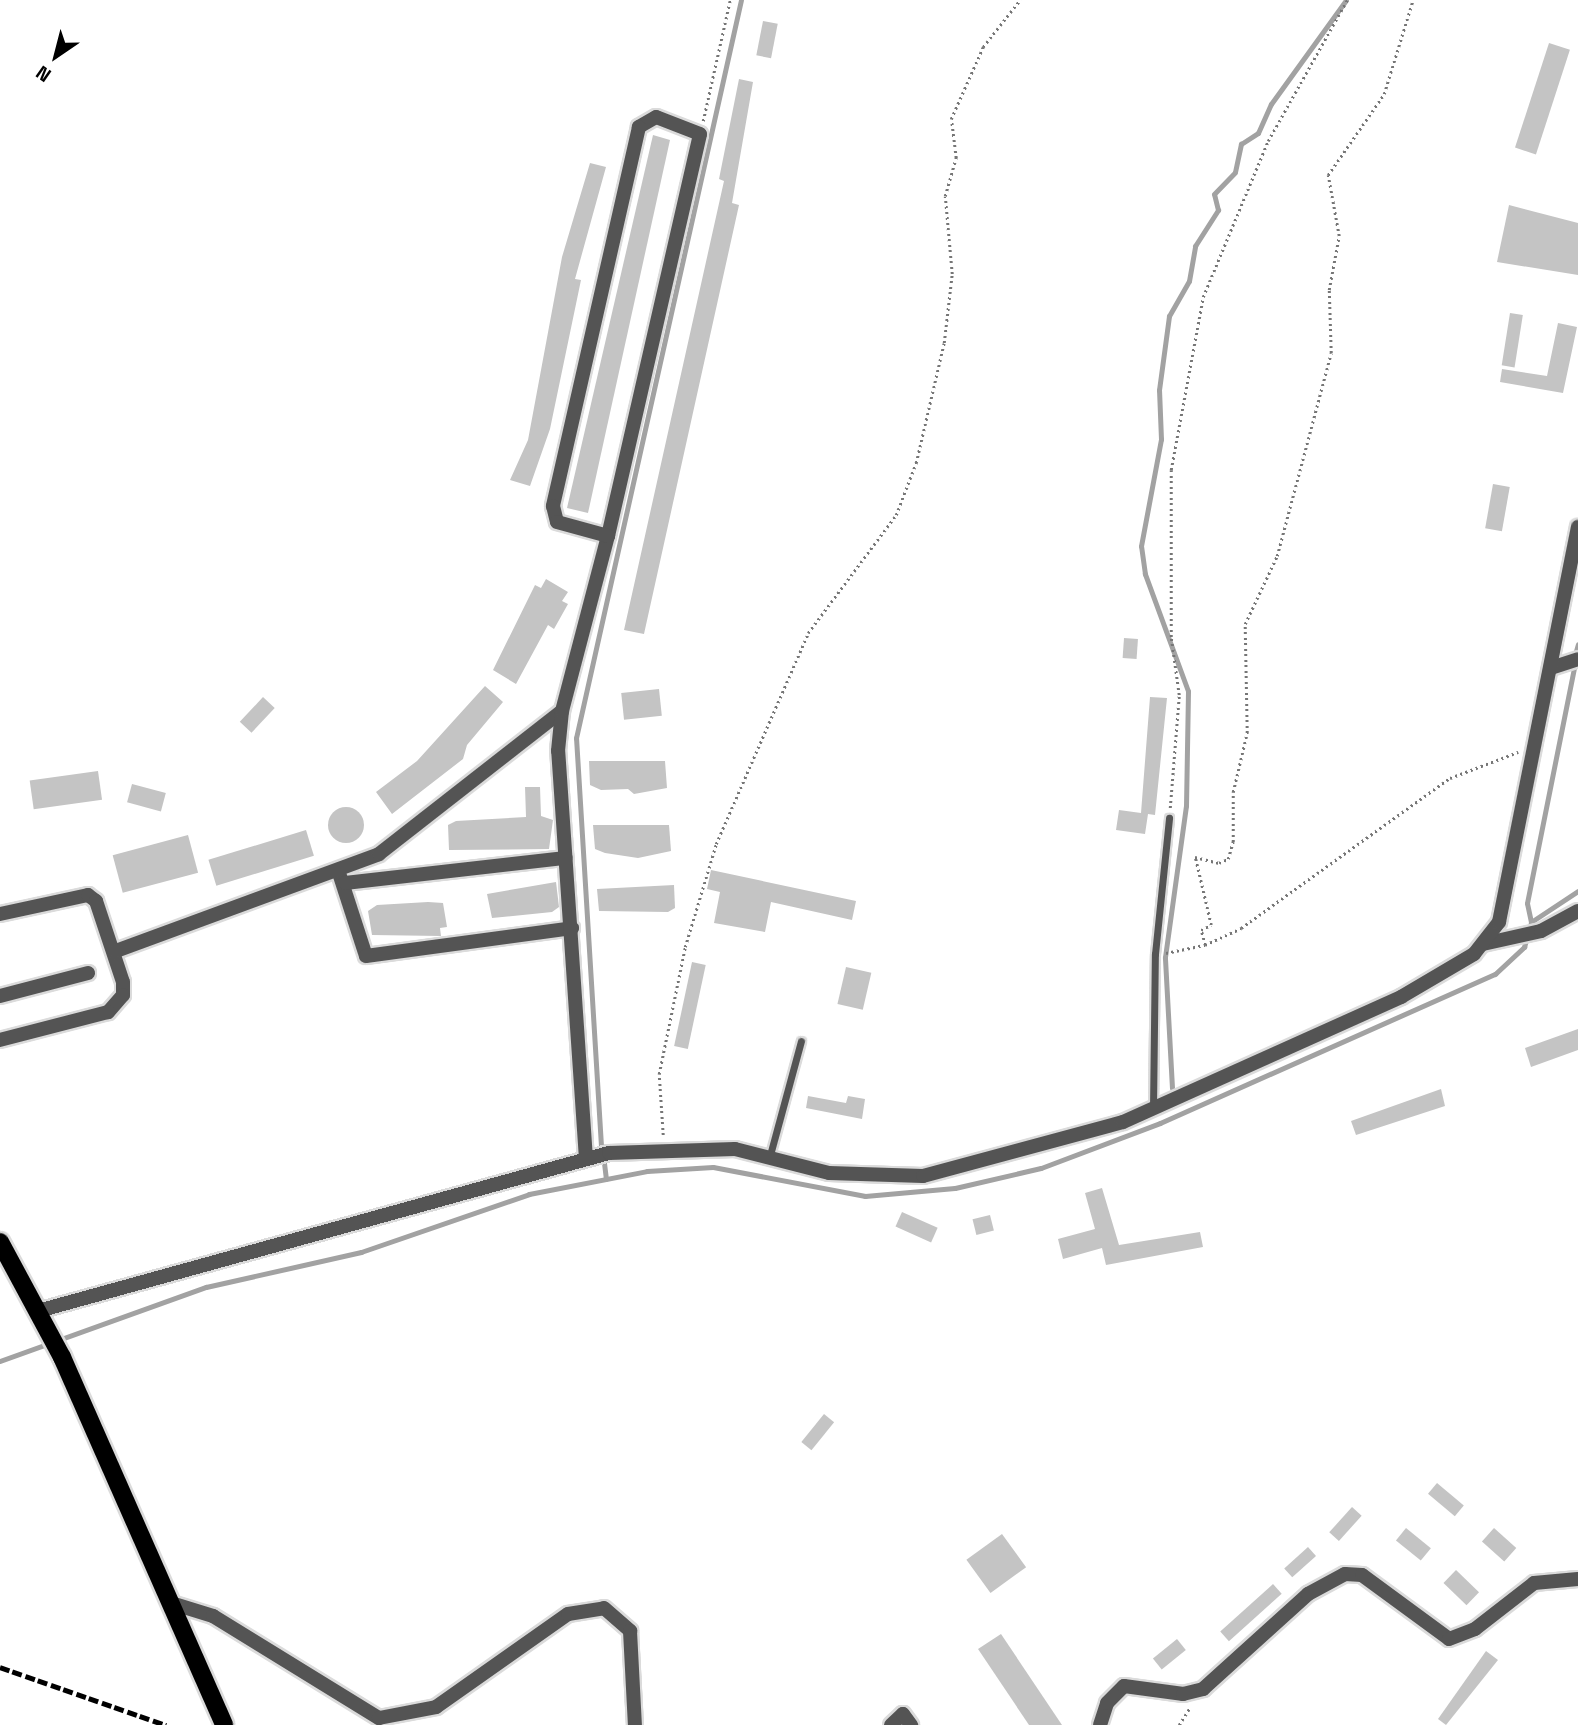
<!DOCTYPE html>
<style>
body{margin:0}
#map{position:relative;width:1578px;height:1725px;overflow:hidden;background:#fff;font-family:"Space Grotesk",sans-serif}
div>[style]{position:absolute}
.stream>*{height:5px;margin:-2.5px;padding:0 2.5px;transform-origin:2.5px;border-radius:2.5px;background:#a2a2a2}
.building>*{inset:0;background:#c4c4c4;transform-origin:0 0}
.round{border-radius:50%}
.path>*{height:2.5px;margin-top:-1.25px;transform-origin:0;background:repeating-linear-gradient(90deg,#767676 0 2px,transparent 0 5.5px)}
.roads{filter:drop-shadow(2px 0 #dbdbdb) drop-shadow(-2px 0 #dbdbdb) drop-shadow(0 2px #dbdbdb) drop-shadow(0 -2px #dbdbdb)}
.service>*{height:7px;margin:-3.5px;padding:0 3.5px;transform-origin:3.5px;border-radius:3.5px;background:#545454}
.minor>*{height:14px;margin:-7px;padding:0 7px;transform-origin:7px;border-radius:7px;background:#545454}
.primary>*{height:18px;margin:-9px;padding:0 9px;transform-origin:9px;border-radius:9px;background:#000}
.rail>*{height:5px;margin-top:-2.5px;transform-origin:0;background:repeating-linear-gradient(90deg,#000 0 10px,transparent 0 13.5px)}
span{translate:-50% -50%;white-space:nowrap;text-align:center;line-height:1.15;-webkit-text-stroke:5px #fff;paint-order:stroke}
.north{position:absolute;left:21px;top:21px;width:70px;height:70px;-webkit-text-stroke:5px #fff;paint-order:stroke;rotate:215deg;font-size:19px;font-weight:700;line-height:28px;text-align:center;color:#000}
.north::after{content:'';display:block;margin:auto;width:24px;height:32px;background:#000;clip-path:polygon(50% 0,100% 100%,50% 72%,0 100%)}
</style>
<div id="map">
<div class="stream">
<i style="left:1576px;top:651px;width:7px;rotate:-74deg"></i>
<i style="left:1531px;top:922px;width:19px;rotate:-102deg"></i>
<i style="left:1527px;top:903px;width:241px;rotate:-78.7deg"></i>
<i style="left:1172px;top:1088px;width:131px;rotate:-93.1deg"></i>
<i style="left:1165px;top:957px;width:152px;rotate:-82.1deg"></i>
<i style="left:1186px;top:806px;width:115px;rotate:-89deg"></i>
<i style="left:1188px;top:691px;width:125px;rotate:-110.2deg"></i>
<i style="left:1145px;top:574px;width:28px;rotate:-98deg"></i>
<i style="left:1141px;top:546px;width:109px;rotate:-79.4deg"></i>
<i style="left:1161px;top:439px;width:49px;rotate:-92.3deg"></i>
<i style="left:1159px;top:390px;width:75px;rotate:-82.3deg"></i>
<i style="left:1169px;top:316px;width:40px;rotate:-60.3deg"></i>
<i style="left:1189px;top:281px;width:36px;rotate:-80deg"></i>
<i style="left:1195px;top:246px;width:43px;rotate:-57.4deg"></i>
<i style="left:1218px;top:210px;width:16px;rotate:-104deg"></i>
<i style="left:1214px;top:194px;width:30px;rotate:-46deg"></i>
<i style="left:1235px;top:172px;width:29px;rotate:-78deg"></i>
<i style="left:1241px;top:144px;width:20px;rotate:-33deg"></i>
<i style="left:1258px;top:133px;width:32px;rotate:-66deg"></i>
<i style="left:1271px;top:104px;width:128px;rotate:-54.2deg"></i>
<i style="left:601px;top:1146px;width:409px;rotate:-93.5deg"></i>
<i style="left:576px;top:738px;width:756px;rotate:-77.4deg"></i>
<i style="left:604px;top:1163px;width:16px;rotate:83deg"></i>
<i style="left:0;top:1361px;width:219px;rotate:-19.8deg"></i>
<i style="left:206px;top:1287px;width:159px;rotate:-12.7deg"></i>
<i style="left:361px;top:1252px;width:178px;rotate:-19deg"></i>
<i style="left:529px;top:1194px;width:120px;rotate:-11deg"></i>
<i style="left:647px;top:1171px;width:66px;rotate:-3.5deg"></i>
<i style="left:713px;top:1167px;width:155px;rotate:10.8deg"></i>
<i style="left:865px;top:1196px;width:90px;rotate:-5.1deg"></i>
<i style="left:955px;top:1188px;width:88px;rotate:-13.1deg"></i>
<i style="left:1041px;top:1168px;width:127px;rotate:-20.7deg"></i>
<i style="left:1160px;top:1123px;width:367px;rotate:-24deg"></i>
<i style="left:1495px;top:974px;width:40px;rotate:-43deg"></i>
<i style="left:1524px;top:947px;width:26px;rotate:-74deg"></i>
<i style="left:1531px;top:922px;width:56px;rotate:-33.4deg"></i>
</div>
<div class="building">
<i style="left:763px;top:21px;width:15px;height:35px;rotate:11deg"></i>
<i style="left:1549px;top:43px;width:22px;height:110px;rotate:18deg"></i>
<i style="clip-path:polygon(739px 79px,753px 82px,732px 203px,739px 205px,644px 634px,624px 630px,724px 181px,719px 179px)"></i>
<i style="clip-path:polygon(653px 135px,670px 140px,588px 513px,567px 508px)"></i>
<i style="clip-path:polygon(590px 163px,606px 167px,575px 279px,581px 280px,550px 429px,530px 486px,510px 480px,528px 440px,562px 257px)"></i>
<i style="clip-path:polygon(1509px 205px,1578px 223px,1578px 275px,1497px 262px)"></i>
<i style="left:1510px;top:313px;width:13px;height:53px;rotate:9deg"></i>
<i style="clip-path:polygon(1558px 323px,1577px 327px,1563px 393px,1500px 382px,1502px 369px,1547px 376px)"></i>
<i style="left:1493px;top:484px;width:17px;height:45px;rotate:10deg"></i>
<i style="clip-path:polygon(546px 579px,568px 592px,562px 601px,568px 604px,554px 629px,548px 625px,516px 684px,493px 670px,535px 585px,541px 588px)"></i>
<i style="left:1124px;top:638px;width:14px;height:20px;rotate:4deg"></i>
<i style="clip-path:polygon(485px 686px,503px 702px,467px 745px,463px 759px,392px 814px,376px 792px,417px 761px)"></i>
<i style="left:659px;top:689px;width:27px;height:38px;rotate:84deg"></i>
<i style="left:263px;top:697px;width:16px;height:34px;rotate:43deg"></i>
<i style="clip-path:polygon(1150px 697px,1167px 698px,1155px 815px,1148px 814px,1145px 834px,1116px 830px,1119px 810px,1141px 813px)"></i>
<i style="clip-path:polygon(589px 761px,665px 761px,667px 788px,634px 794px,628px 789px,601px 790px,590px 785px)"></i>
<i style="left:98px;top:771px;width:29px;height:69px;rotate:82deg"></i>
<i style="left:132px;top:784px;width:35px;height:19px;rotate:15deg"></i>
<i style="clip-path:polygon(525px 787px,540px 787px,541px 816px,553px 820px,549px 849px,449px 850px,448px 825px,456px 821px,526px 817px)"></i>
<i class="round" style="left:328px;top:807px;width:36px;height:36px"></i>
<i style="clip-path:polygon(593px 825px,669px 825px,671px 851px,638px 858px,605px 853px,595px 849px)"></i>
<i style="left:306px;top:830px;width:27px;height:102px;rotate:73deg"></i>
<i style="left:188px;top:835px;width:39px;height:78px;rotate:75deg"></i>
<i style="clip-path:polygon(711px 870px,856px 901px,852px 920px,771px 902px,765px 932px,714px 923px,720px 892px,707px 889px)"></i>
<i style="clip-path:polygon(556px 882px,559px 907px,552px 912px,492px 918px,487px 894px)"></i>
<i style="clip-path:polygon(674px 885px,675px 908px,668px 912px,599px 911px,597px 889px)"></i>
<i style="clip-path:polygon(428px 902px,443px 903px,447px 927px,440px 928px,441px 936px,372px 935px,368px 911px,377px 905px)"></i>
<i style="left:692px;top:962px;width:14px;height:86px;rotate:12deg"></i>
<i style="left:846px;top:967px;width:26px;height:38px;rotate:13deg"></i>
<i style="clip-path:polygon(1578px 1029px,1578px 1050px,1531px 1067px,1525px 1048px)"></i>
<i style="clip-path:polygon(1441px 1089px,1445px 1106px,1356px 1135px,1351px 1121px)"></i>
<i style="clip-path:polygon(808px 1096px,846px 1103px,848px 1096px,865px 1099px,862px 1119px,806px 1108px)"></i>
<i style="clip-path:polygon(1102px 1188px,1119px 1245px,1200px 1232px,1203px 1247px,1106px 1265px,1102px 1248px,1063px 1259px,1058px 1239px,1095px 1229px,1085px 1193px)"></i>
<i style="left:902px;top:1212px;width:39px;height:16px;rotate:24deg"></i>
<i style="left:990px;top:1215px;width:16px;height:18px;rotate:76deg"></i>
<i style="left:824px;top:1414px;width:13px;height:36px;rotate:39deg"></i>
<i style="left:1437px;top:1483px;width:35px;height:14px;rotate:40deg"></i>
<i style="left:1352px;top:1507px;width:13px;height:34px;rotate:42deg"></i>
<i style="left:1406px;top:1528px;width:32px;height:16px;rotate:39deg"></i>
<i style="left:1494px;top:1528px;width:30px;height:18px;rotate:42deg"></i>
<i style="left:1002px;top:1534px;width:41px;height:44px;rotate:54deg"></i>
<i style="left:1308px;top:1547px;width:12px;height:32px;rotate:48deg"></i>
<i style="left:1456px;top:1570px;width:32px;height:18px;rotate:44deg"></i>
<i style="left:1273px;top:1584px;width:13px;height:71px;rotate:48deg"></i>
<i style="clip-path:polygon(1001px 1634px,1062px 1725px,1029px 1725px,978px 1649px)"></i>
<i style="left:1177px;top:1639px;width:14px;height:31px;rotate:51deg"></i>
<i style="clip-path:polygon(1486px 1651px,1498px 1660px,1446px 1725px,1438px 1719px)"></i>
</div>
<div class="path">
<i style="left:703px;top:121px;width:124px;rotate:-77.4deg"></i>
<i style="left:1170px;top:808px;width:113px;rotate:-85.4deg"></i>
<i style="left:1179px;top:695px;width:59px;rotate:-97.9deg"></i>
<i style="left:1171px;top:637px;width:167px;rotate:-90deg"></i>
<i style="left:1171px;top:470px;width:176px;rotate:-79.5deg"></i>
<i style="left:1203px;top:297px;width:169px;rotate:-67.4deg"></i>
<i style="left:1268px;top:141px;width:162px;rotate:-60.7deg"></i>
<i style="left:1205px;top:945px;width:16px;rotate:-105deg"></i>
<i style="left:1201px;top:930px;width:11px;rotate:-27deg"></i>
<i style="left:1211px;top:925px;width:70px;rotate:-103.2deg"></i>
<i style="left:1195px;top:857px;width:25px;rotate:14deg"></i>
<i style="left:1219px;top:863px;width:10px;rotate:-24deg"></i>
<i style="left:1228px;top:859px;width:18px;rotate:-74deg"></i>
<i style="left:1233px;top:842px;width:50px;rotate:-90deg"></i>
<i style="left:1233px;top:792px;width:61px;rotate:-76.7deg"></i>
<i style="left:1247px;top:733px;width:109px;rotate:-91.1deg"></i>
<i style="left:1245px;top:624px;width:75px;rotate:-64.8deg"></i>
<i style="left:1277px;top:556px;width:210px;rotate:-75.1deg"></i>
<i style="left:1331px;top:353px;width:63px;rotate:-91.8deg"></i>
<i style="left:1329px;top:290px;width:55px;rotate:-79.5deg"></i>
<i style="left:1339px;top:236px;width:62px;rotate:-100.2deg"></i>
<i style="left:1328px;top:175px;width:98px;rotate:-55.3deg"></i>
<i style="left:1384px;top:94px;width:98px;rotate:-72.9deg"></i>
<i style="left:1166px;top:953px;width:40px;rotate:-12deg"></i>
<i style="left:1205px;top:945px;width:40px;rotate:-25deg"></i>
<i style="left:1241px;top:928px;width:257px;rotate:-35.7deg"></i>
<i style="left:1450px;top:778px;width:73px;rotate:-20.9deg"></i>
<i style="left:663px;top:1135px;width:61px;rotate:-93.8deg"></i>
<i style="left:659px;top:1074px;width:130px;rotate:-78.4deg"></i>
<i style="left:685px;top:947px;width:108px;rotate:-73.2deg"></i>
<i style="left:716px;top:844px;width:230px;rotate:-66.4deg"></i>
<i style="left:808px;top:633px;width:147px;rotate:-53.3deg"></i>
<i style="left:896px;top:515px;width:56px;rotate:-69deg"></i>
<i style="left:916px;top:463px;width:123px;rotate:-76.9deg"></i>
<i style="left:944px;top:343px;width:69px;rotate:-83.4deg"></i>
<i style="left:952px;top:274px;width:78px;rotate:-95.1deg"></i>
<i style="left:945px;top:196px;width:40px;rotate:-74deg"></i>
<i style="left:956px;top:158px;width:39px;rotate:-97deg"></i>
<i style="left:951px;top:119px;width:79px;rotate:-66deg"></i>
<i style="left:983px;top:47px;width:60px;rotate:-51.8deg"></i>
<i style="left:1179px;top:1725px;width:19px;rotate:-58deg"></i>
</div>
<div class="roads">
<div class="service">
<i style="left:1153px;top:1109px;width:155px;rotate:-89.3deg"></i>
<i style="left:1155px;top:954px;width:137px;rotate:-84.1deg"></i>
<i style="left:770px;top:1155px;width:118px;rotate:-74.8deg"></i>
</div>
<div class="minor">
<i style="left:1551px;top:668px;width:28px;rotate:-18deg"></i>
<i style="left:339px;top:873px;width:87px;rotate:72deg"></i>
<i style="left:366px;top:956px;width:208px;rotate:-7.7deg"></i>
<i style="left:345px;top:883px;width:222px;rotate:-6.5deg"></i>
<i style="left:0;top:914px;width:90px;rotate:-12.2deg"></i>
<i style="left:88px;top:895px;width:10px;rotate:37deg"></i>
<i style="left:96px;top:901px;width:85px;rotate:71.6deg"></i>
<i style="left:123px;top:982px;width:13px;rotate:90deg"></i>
<i style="left:123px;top:995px;width:23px;rotate:131deg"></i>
<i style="left:108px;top:1012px;width:112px;rotate:165.5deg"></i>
<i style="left:1483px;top:944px;width:59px;rotate:-12.6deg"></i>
<i style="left:1541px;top:931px;width:42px;rotate:-28.4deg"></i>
<i style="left:116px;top:951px;width:280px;rotate:-20.2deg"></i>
<i style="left:379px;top:854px;width:232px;rotate:-38deg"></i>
<i style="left:0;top:996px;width:91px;rotate:-14.6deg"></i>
<i style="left:586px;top:1159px;width:409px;rotate:-93.9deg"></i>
<i style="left:558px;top:751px;width:40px;rotate:-84.3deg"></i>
<i style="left:562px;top:711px;width:181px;rotate:-75.3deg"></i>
<i style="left:608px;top:536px;width:412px;rotate:-77.1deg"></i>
<i style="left:700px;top:134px;width:47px;rotate:-158.9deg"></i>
<i style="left:656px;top:117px;width:20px;rotate:150deg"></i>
<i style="left:639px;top:127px;width:389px;rotate:102.8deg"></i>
<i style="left:553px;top:506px;width:16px;rotate:76deg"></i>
<i style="left:557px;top:522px;width:53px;rotate:15.4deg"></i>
<i style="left:38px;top:1311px;width:592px;rotate:-15.47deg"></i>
<i style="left:609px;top:1153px;width:126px;rotate:-1.8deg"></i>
<i style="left:735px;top:1149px;width:97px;rotate:14.3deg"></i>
<i style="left:829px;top:1173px;width:94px;rotate:1.8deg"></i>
<i style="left:923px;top:1176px;width:207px;rotate:-15.1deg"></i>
<i style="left:1123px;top:1122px;width:305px;rotate:-24.2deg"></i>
<i style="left:1401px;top:997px;width:85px;rotate:-30.5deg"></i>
<i style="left:1474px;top:954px;width:41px;rotate:-52deg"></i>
<i style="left:1499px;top:922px;width:403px;rotate:-78.7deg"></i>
<i style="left:171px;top:1603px;width:44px;rotate:17.2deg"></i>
<i style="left:213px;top:1616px;width:195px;rotate:31.6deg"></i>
<i style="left:379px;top:1718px;width:58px;rotate:-10.9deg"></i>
<i style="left:436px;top:1707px;width:161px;rotate:-35.2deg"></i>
<i style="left:568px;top:1614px;width:36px;rotate:-9deg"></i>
<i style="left:604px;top:1608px;width:35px;rotate:41deg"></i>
<i style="left:630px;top:1631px;width:94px;rotate:87deg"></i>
<i style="left:891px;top:1725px;width:16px;rotate:-43deg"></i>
<i style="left:903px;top:1714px;width:14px;rotate:54deg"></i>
<i style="left:1100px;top:1725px;width:23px;rotate:-72deg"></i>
<i style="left:1107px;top:1703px;width:24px;rotate:-45deg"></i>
<i style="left:1124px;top:1686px;width:60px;rotate:7.7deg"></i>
<i style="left:1183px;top:1694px;width:21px;rotate:-14deg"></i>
<i style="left:1203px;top:1689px;width:142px;rotate:-42.1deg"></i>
<i style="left:1308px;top:1594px;width:42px;rotate:-28.4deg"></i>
<i style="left:1345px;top:1574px;width:17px;rotate:3deg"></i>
<i style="left:1362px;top:1575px;width:108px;rotate:36.3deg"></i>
<i style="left:1449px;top:1639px;width:28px;rotate:-21deg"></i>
<i style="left:1475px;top:1629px;width:75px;rotate:-37.9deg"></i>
<i style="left:1534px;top:1583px;width:44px;rotate:-5.2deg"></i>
</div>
<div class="primary">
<i style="left:0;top:1242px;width:131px;rotate:61.7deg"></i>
<i style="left:62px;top:1357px;width:402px;rotate:66.2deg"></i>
</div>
</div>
<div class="rail">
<i style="left:0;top:1667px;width:176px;rotate:19.3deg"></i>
</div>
<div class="north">N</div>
</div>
